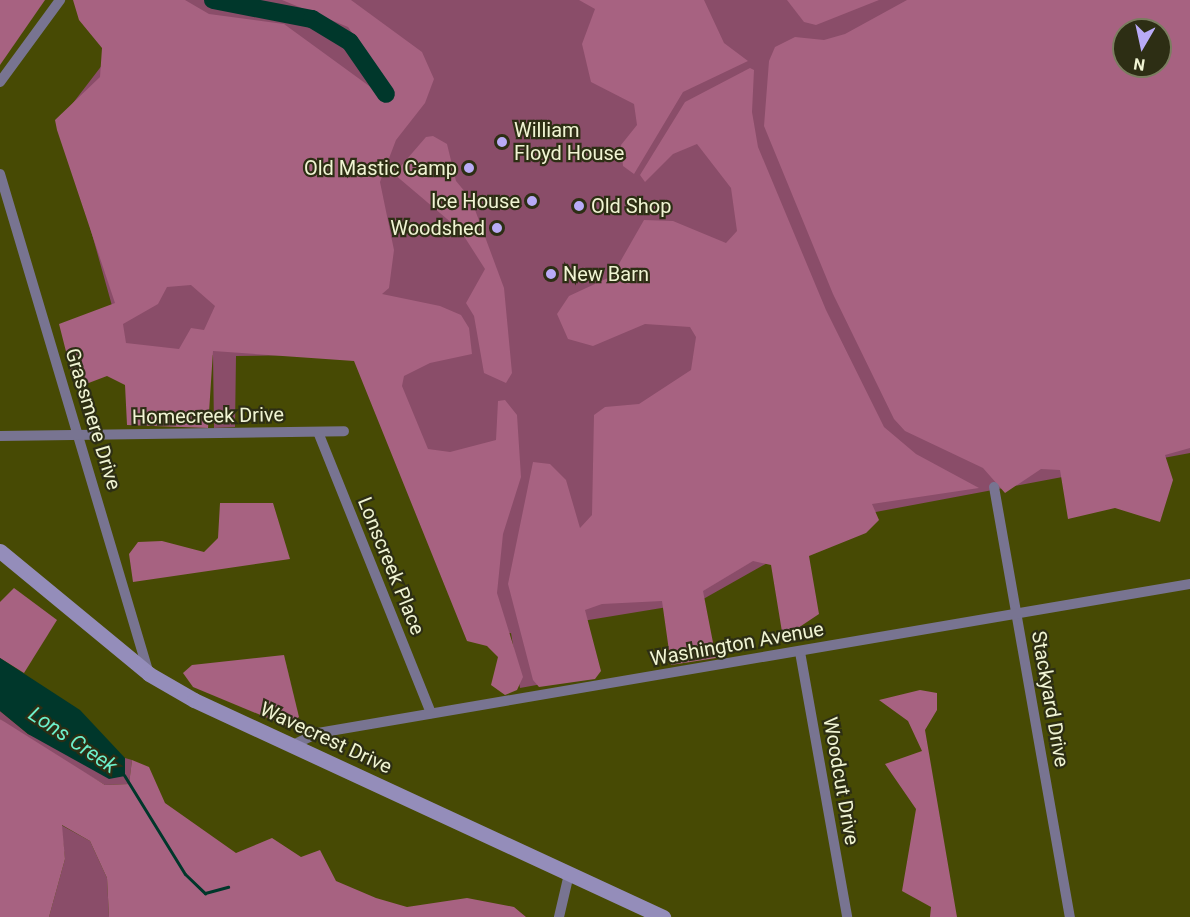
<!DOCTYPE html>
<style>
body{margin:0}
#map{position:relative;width:1190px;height:917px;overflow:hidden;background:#474a04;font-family:Roboto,sans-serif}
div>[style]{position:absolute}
.green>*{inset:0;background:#8a4d69}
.forest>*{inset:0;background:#a76281}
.water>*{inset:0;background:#00372b}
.stream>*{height:3px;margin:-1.5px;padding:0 1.5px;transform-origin:1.5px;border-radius:1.5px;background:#00372b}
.river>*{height:18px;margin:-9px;padding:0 9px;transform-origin:9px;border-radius:9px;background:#00372b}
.street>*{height:10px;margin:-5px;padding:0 5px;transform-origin:5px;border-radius:5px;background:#787491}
.secondary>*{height:15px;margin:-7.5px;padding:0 7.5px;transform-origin:7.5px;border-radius:7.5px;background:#948dba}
.dots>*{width:16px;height:16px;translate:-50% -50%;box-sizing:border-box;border:3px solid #2d2e14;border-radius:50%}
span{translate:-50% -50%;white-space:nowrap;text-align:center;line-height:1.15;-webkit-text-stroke:4.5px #2d2e14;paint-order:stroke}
.poi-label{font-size:20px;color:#f0f4d3}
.left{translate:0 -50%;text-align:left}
.right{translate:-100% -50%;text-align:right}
.street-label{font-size:20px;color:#f0f4d3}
.water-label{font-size:21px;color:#6df0cb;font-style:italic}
.north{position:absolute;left:1112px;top:18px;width:60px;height:60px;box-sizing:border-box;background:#2d2e14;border:2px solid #7b7d60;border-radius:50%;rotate:189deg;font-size:16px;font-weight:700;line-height:24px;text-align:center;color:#f0f4d3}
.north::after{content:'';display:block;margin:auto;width:21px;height:27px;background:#b9abf7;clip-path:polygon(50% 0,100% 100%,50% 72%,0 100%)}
</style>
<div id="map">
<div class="green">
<i style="clip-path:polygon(evenodd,152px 0,1190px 0,1190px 453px,849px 517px,698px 602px,534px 629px,542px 684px,520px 688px,511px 633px,476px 639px,359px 354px,236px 356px,235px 427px,214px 428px,213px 355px,123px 345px,60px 120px,152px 0,1124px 30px,1160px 30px,1160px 66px,1124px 66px,1124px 30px)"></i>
<i style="clip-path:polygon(0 711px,28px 734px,125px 776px,125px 758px,132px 760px,129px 784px,105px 785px,19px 735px,0 719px)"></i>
<i style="clip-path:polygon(61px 825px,90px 841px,107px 878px,109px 917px,49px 917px,65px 859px)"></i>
</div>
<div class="forest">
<i style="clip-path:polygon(0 0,45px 0,0 65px)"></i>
<i style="clip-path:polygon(evenodd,73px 0,185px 0,209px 14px,284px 24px,376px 91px,386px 81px,348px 27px,282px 0,351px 0,422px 52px,434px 79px,425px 103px,396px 140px,380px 182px,394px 250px,389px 288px,382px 294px,440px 306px,461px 315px,469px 328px,472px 354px,430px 363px,404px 376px,402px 386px,428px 449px,450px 452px,496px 440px,498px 401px,505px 400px,517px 415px,521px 477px,503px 534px,497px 593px,523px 677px,517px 690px,505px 695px,491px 685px,498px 657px,487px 646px,467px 641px,354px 361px,213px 351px,208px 428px,127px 425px,125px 385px,107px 376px,86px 384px,73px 379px,59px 324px,115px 303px,57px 130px,55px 120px,100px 77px,102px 48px,79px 20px,73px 0,191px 285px,215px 306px,204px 330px,191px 328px,179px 349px,126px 343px,123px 324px,158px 304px,167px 287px,191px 285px)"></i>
<i style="clip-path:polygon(579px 0,704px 0,724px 43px,748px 61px,683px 92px,634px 174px,623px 166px,621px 145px,637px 125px,634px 104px,591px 82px,582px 44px,595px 9px)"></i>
<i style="clip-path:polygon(787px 0,879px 0,816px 25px,804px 22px)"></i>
<i style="clip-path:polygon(evenodd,907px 0,1190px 0,1190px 448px,1165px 455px,1173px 480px,1160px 522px,1115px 508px,1068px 519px,1060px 470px,1041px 469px,1005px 493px,983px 468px,905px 431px,894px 419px,833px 294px,764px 126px,769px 61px,775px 47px,795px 37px,824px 40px,845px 34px,907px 0,1124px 30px,1160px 30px,1160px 66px,1124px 66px,1124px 30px)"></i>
<i style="clip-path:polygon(750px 68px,754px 70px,752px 112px,758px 147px,826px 310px,884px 427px,916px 454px,979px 488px,872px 504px,879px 520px,866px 533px,809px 556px,819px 614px,783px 638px,771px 565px,753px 561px,703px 591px,716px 658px,671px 665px,662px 601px,602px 604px,585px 610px,601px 671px,595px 679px,539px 687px,533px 680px,508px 584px,533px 462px,550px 464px,566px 480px,580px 528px,592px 515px,594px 415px,605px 407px,639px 404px,691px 370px,696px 337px,690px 327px,645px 324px,593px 346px,568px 339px,557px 314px,569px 296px,612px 276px,644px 220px,673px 221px,726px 243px,737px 231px,731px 188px,697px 144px,673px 154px,645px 182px,640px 175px,685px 102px)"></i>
<i style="clip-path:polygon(433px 136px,447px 144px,456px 181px,471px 199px,504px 288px,512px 373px,506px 383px,484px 373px,474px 316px,466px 303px,485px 269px,460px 230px,394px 174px,426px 137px)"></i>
<i style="clip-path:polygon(220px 503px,273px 503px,290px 559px,133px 582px,129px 554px,138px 542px,162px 541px,204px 552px,218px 538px)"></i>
<i style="clip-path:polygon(14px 588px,57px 620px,24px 673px,0 658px,0 602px)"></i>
<i style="clip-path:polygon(284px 655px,299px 717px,287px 726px,193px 687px,183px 673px,192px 665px)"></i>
<i style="clip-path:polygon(920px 690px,937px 693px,937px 710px,925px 730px,957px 917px,930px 917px,931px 907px,902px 891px,916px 809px,885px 764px,922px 751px,908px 721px,879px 700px)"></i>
<i style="clip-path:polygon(0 719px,105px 785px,129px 784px,132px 760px,149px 767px,165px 803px,236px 853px,272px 838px,301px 857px,320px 850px,336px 881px,376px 898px,407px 907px,467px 898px,514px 907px,526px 917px,109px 917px,107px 878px,90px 841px,62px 825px,65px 859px,49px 917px,0 917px)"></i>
</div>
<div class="water">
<i style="clip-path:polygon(0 658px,80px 710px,125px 758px,125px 776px,109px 779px,28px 734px,0 711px)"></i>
</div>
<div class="stream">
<i style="left:124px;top:775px;width:116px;rotate:58.4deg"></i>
<i style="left:185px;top:874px;width:28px;rotate:44deg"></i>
<i style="left:205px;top:893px;width:24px;rotate:-15deg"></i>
</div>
<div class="river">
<i style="left:213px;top:0;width:101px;rotate:10.9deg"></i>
<i style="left:312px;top:19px;width:44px;rotate:31.2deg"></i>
<i style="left:350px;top:42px;width:63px;rotate:55.3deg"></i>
</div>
<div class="street">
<i style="left:0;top:82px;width:102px;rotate:-53.8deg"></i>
<i style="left:0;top:174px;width:522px;rotate:73.41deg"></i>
<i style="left:318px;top:432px;width:303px;rotate:68.1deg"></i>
<i style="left:0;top:436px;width:344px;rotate:-0.8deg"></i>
<i style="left:994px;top:487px;width:437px;rotate:80deg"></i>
<i style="left:800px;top:652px;width:269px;rotate:79.9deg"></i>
<i style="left:293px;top:745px;width:28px;rotate:-26deg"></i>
<i style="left:318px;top:733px;width:885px;rotate:-9.7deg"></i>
<i style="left:559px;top:917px;width:44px;rotate:-76.9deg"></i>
</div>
<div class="secondary">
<i style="left:0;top:551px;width:193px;rotate:39.5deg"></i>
<i style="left:149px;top:674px;width:52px;rotate:30deg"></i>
<i style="left:194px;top:700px;width:517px;rotate:24.83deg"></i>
</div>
<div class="dots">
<i style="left:502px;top:142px;background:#b9abf7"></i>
<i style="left:469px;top:168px;background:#b9abf7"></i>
<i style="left:532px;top:201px;background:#b9abf7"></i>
<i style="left:579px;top:206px;background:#b9abf7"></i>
<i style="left:497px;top:228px;background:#b9abf7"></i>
<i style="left:551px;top:274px;background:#b9abf7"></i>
</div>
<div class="poi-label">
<span class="left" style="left:514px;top:142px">William<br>Floyd House</span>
<span class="right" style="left:457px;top:168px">Old Mastic Camp</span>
<span class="right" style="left:520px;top:201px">Ice House</span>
<span class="left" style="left:591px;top:206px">Old Shop</span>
<span class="right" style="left:485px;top:228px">Woodshed</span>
<span class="left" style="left:563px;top:274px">New Barn</span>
</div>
<div class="street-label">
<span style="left:208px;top:416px;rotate:-1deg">Homecreek Drive</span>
<span style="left:93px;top:419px;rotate:73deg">Grassmere Drive</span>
<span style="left:391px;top:566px;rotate:68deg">Lonscreek Place</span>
<span style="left:737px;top:644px;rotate:-10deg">Washington Avenue</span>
<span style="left:1050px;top:699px;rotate:80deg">Stackyard Drive</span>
<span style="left:326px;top:738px;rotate:25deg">Wavecrest Drive</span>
<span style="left:841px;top:781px;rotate:80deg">Woodcut Drive</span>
</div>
<div class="water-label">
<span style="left:73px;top:740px;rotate:34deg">Lons Creek</span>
</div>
<div class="north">N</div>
</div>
